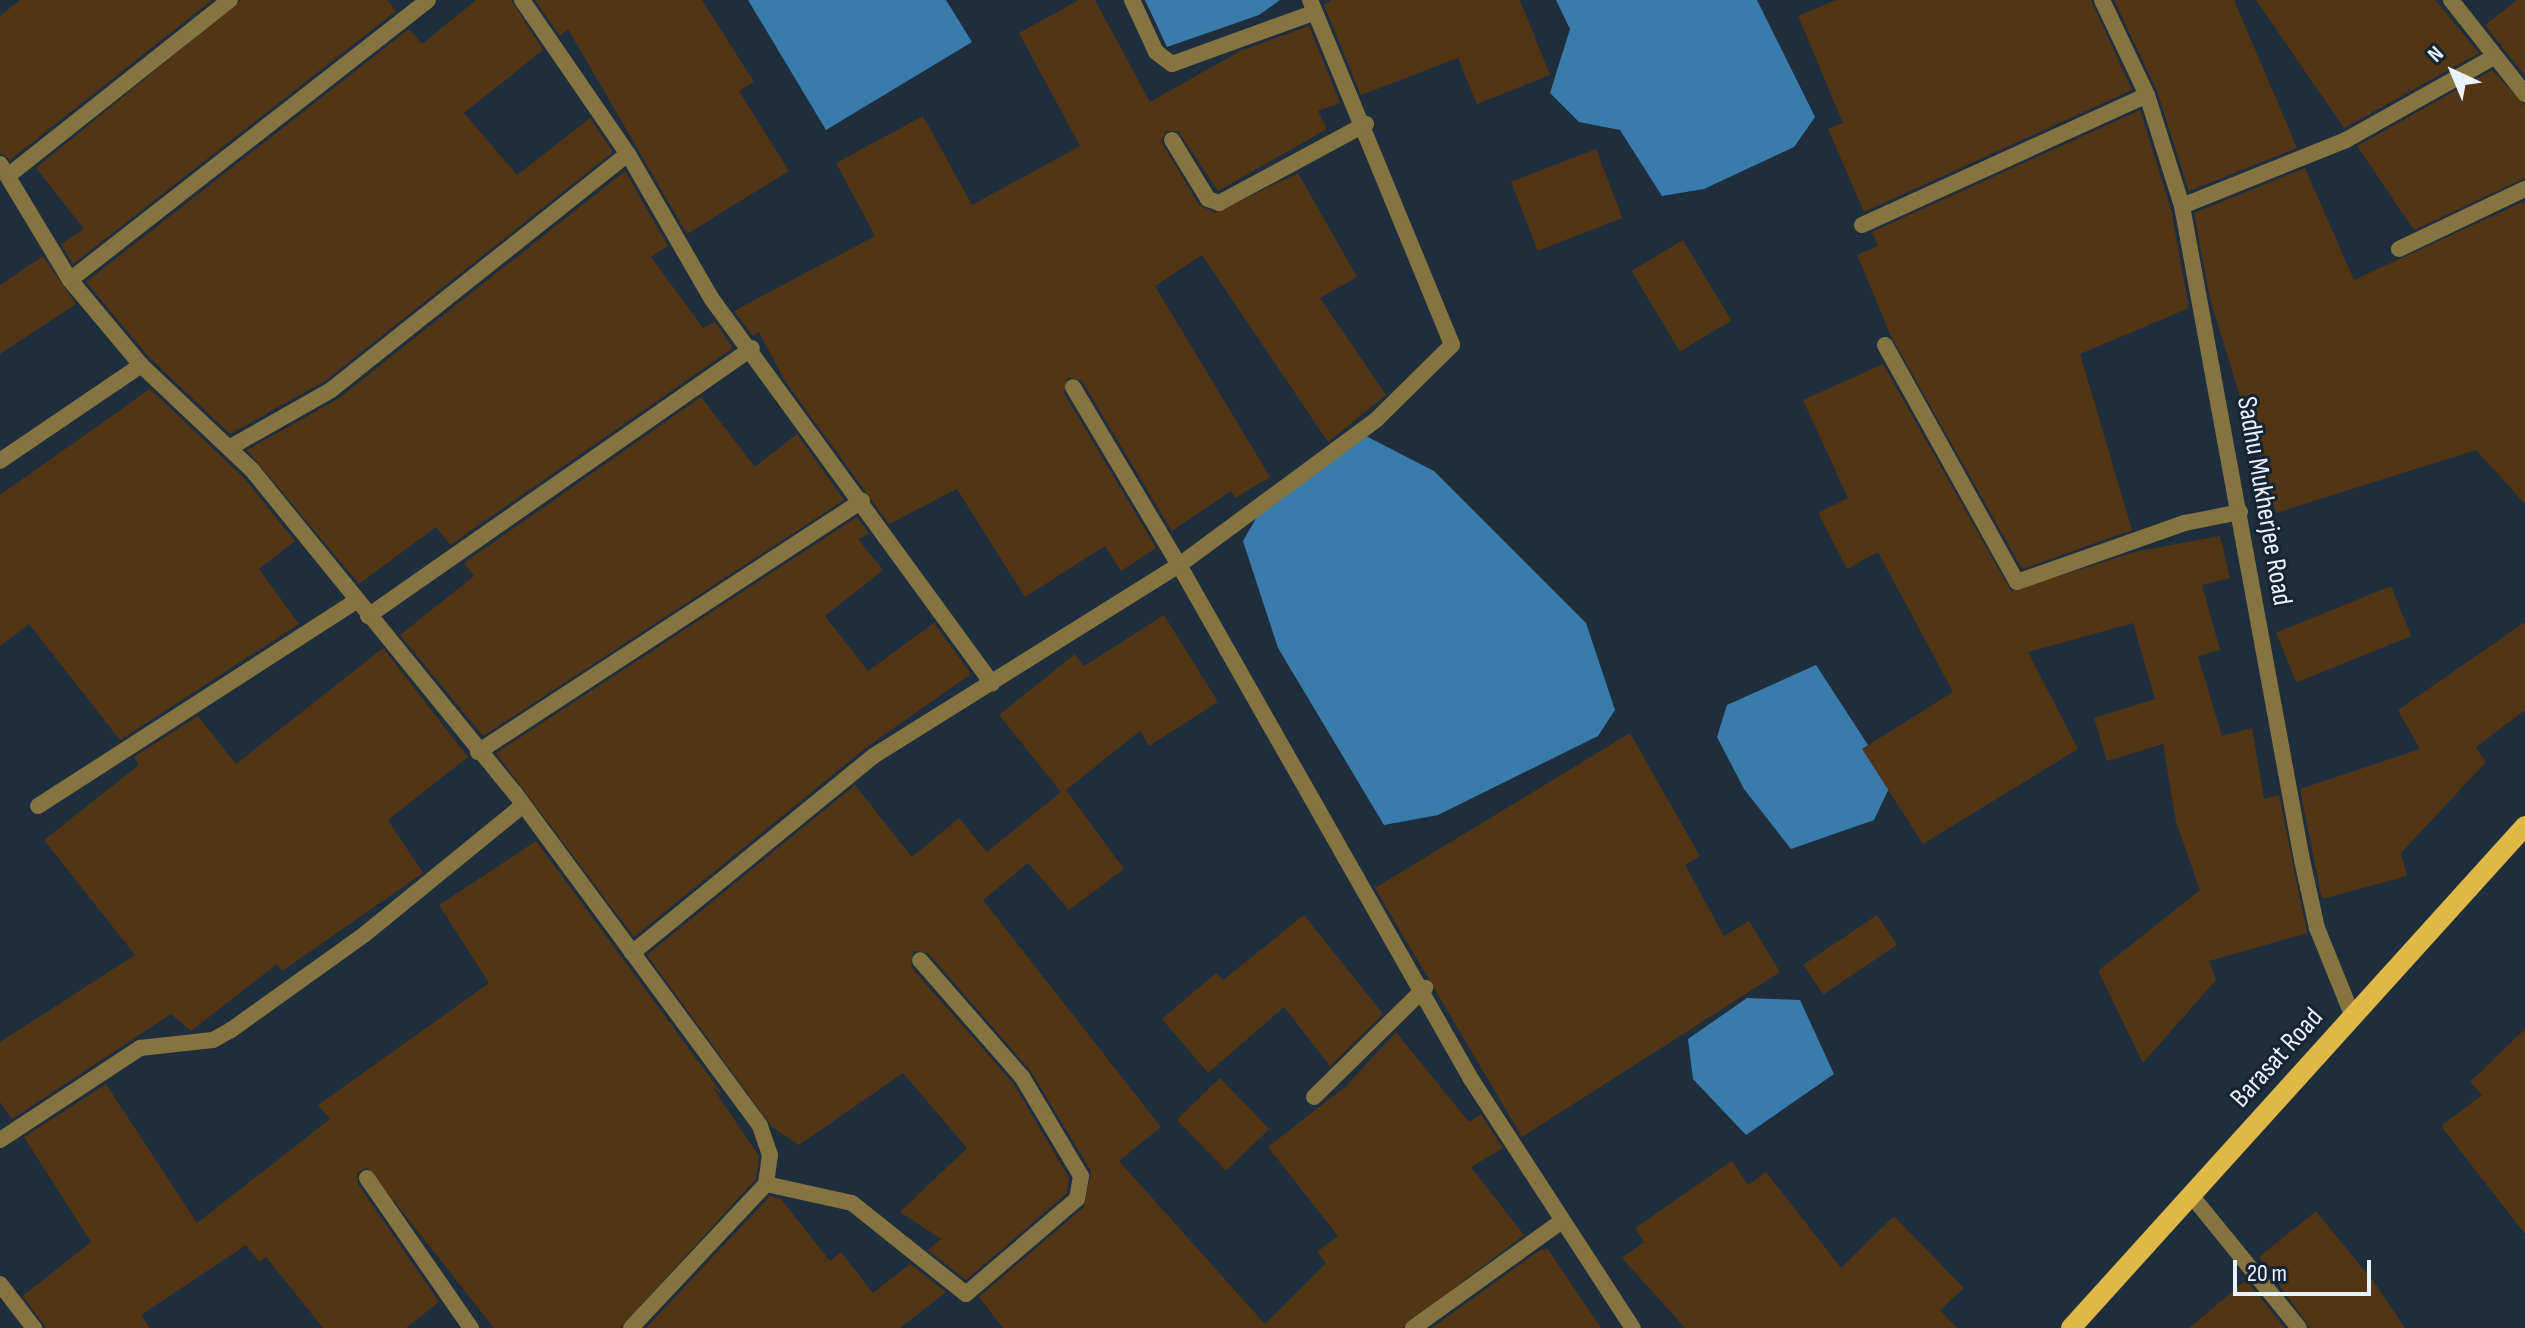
<!DOCTYPE html>
<style>
body{margin:0}
#map{position:relative;width:2525px;height:1328px;overflow:hidden;background:#1f2e3c;font-family:"Sofia Sans Condensed",sans-serif}
div>[style]{position:absolute}
.water>*{inset:0;background:#397cac}
.building>*{inset:0;background:#513515;transform-origin:0 0}
.service>*{height:16px;margin:-8px;padding:0 8px;transform-origin:8px;border-radius:8px;background:#857340}
.minor>*{height:16px;margin:-8px;padding:0 8px;transform-origin:8px;border-radius:8px;background:#857340}
.primary>*{height:20px;margin:-10px;padding:0 10px;transform-origin:10px;border-radius:10px;background:#dfb845}
span{translate:-50% -50%;white-space:nowrap;text-align:center;line-height:1.15;-webkit-text-stroke:6px #152432;paint-order:stroke}
.street-label{font-size:28px;color:#e9f3fc}
.north{position:absolute;left:2413px;top:32px;width:80px;height:80px;-webkit-text-stroke:6px #152432;paint-order:stroke;rotate:316deg;font-size:22px;font-weight:700;line-height:32px;text-align:center;color:#e9f3fc}
.north::after{content:'';display:block;margin:auto;width:28px;height:36px;background:#e9f3fc;clip-path:polygon(50% 0,100% 100%,50% 72%,0 100%)}
.scale{position:absolute;left:2233px;top:1260px;width:138px;height:36px;box-sizing:border-box;border:4px solid #e9f3fc;border-top:0;padding-left:10px;font-size:24px;line-height:28px;white-space:nowrap;color:#e9f3fc;-webkit-text-stroke:6px #152432;paint-order:stroke}
</style>
<div id="map">
<div class="water">
<i style="clip-path:polygon(748px 0,946px 0,972px 42px,826px 130px)"></i>
<i style="clip-path:polygon(1145px 0,1280px 0,1259px 15px,1167px 47px)"></i>
<i style="clip-path:polygon(1556px 0,1757px 0,1815px 117px,1794px 147px,1704px 189px,1662px 196px,1620px 130px,1579px 122px,1550px 93px,1570px 29px)"></i>
<i style="clip-path:polygon(1360px 433px,1434px 471px,1586px 623px,1615px 710px,1598px 736px,1438px 815px,1384px 825px,1278px 648px,1243px 541px,1262px 508px)"></i>
<i style="clip-path:polygon(1816px 665px,1892px 782px,1874px 820px,1791px 849px,1744px 789px,1717px 737px,1727px 705px)"></i>
<i style="clip-path:polygon(1747px 998px,1800px 1000px,1834px 1074px,1746px 1135px,1693px 1079px,1688px 1039px)"></i>
</div>
<div class="building">
<i style="clip-path:polygon(20px 0,212px 0,10px 160px,0 153px,0 16px)"></i>
<i style="clip-path:polygon(241px 0,387px 0,396px 11px,73px 264px,61px 244px,84px 229px,36px 168px)"></i>
<i style="clip-path:polygon(476px 0,511px 0,543px 50px,464px 113px,517px 175px,590px 118px,613px 152px,325px 381px,230px 434px,149px 357px,86px 282px,409px 29px,422px 44px)"></i>
<i style="clip-path:polygon(535px 0,702px 0,754px 82px,739px 91px,789px 171px,687px 234px,568px 29px,560px 36px)"></i>
<i style="clip-path:polygon(1079px 0,1095px 0,1150px 102px,1240px 51px,1309px 26px,1340px 103px,1318px 111px,1327px 129px,1218px 191px,1178px 131px,1166px 131px,1161px 141px,1199px 205px,1215px 213px,1298px 173px,1357px 277px,1320px 298px,1386px 395px,1328px 442px,1202px 255px,1155px 286px,1270px 477px,1235px 498px,1231px 491px,1172px 531px,1082px 381px,1068px 377px,1064px 393px,1156px 548px,1121px 571px,1105px 546px,1025px 597px,957px 489px,889px 524px,785px 381px,759px 332px,753px 336px,734px 311px,875px 236px,836px 163px,923px 116px,972px 205px,1080px 146px,1019px 33px)"></i>
<i style="clip-path:polygon(1332px 0,1520px 0,1550px 75px,1477px 104px,1458px 58px,1361px 95px,1324px 5px)"></i>
<i style="clip-path:polygon(1836px 0,2091px 0,2132px 90px,1864px 212px,1828px 129px,1843px 123px,1798px 16px)"></i>
<i style="clip-path:polygon(2114px 0,2234px 0,2297px 148px,2189px 191px,2157px 91px)"></i>
<i style="clip-path:polygon(2256px 0,2435px 0,2479px 53px,2344px 128px)"></i>
<i style="clip-path:polygon(2517px 0,2525px 0,2525px 76px,2485px 25px)"></i>
<i style="clip-path:polygon(2492px 70px,2525px 105px,2525px 178px,2414px 230px,2357px 146px)"></i>
<i style="clip-path:polygon(2140px 110px,2171px 209px,2189px 308px,2080px 354px,2132px 530px,2022px 569px,1891px 336px,1857px 255px,1878px 246px,1872px 232px)"></i>
<i style="left:1596px;top:149px;width:74px;height:91px;rotate:69deg"></i>
<i style="clip-path:polygon(2305px 168px,2354px 280px,2525px 201px,2525px 504px,2476px 450px,2276px 513px,2210px 299px,2194px 213px)"></i>
<i style="clip-path:polygon(625px 171px,668px 246px,651px 257px,703px 328px,715px 322px,733px 348px,450px 545px,436px 527px,359px 584px,247px 450px,338px 399px)"></i>
<i style="left:1683px;top:240px;width:94px;height:60px;rotate:59deg"></i>
<i style="clip-path:polygon(43px 256px,76px 304px,0 354px,0 285px)"></i>
<i style="clip-path:polygon(1883px 364px,2011px 591px,2139px 551px,2220px 536px,2230px 578px,2202px 585px,2220px 650px,2198px 656px,2222px 736px,2252px 728px,2264px 799px,2279px 795px,2307px 933px,2209px 961px,2216px 980px,2143px 1063px,2098px 971px,2200px 890px,2176px 822px,2163px 744px,2107px 761px,2094px 718px,2155px 699px,2133px 623px,2028px 652px,2078px 749px,1923px 844px,1862px 749px,1953px 692px,1878px 552px,1847px 569px,1818px 513px,1848px 498px,1803px 400px)"></i>
<i style="clip-path:polygon(150px 389px,244px 478px,295px 541px,259px 569px,299px 624px,120px 740px,29px 624px,0 646px,0 495px)"></i>
<i style="clip-path:polygon(701px 397px,755px 467px,797px 434px,844px 500px,483px 736px,400px 635px,474px 576px,464px 563px)"></i>
<i style="clip-path:polygon(857px 517px,869px 534px,858px 539px,883px 570px,825px 616px,868px 671px,934px 623px,971px 674px,868px 746px,634px 937px,496px 753px)"></i>
<i style="left:2391px;top:586px;width:54px;height:124px;rotate:68deg"></i>
<i style="clip-path:polygon(1164px 615px,1218px 702px,1149px 746px,1140px 731px,1066px 790px,1124px 869px,1069px 910px,1028px 863px,983px 900px,1161px 1127px,1119px 1161px,1265px 1324px,1326px 1263px,1317px 1252px,1338px 1236px,1268px 1147px,1346px 1086px,1396px 1032px,1469px 1122px,1481px 1114px,1503px 1148px,1471px 1167px,1524px 1235px,1402px 1328px,1003px 1328px,979px 1297px,1084px 1207px,1091px 1171px,1030px 1070px,928px 953px,913px 951px,911px 967px,1013px 1083px,1069px 1178px,1067px 1193px,966px 1280px,928px 1250px,941px 1239px,900px 1212px,967px 1148px,903px 1073px,799px 1145px,772px 1127px,647px 955px,855px 785px,912px 857px,959px 818px,987px 852px,1061px 792px,999px 715px,1075px 654px,1084px 666px)"></i>
<i style="clip-path:polygon(2525px 622px,2525px 710px,2476px 747px,2486px 762px,2401px 853px,2407px 876px,2322px 899px,2300px 789px,2420px 749px,2398px 710px)"></i>
<i style="clip-path:polygon(383px 648px,468px 757px,388px 820px,423px 873px,282px 971px,277px 964px,191px 1031px,171px 1014px,12px 1119px,0 1102px,0 1042px,135px 955px,44px 840px,139px 765px,134px 757px,198px 716px,236px 764px)"></i>
<i style="clip-path:polygon(1630px 733px,1700px 856px,1685px 865px,1724px 936px,1749px 921px,1780px 972px,1522px 1137px,1375px 888px)"></i>
<i style="clip-path:polygon(536px 841px,723px 1095px,713px 1088px,759px 1156px,756px 1179px,620px 1328px,494px 1328px,367px 1167px,357px 1173px,358px 1184px,439px 1302px,406px 1328px,323px 1328px,266px 1257px,259px 1262px,246px 1245px,141px 1315px,150px 1328px,46px 1328px,23px 1296px,91px 1242px,24px 1137px,106px 1084px,197px 1223px,330px 1119px,318px 1105px,489px 983px,439px 905px)"></i>
<i style="clip-path:polygon(1304px 915px,1383px 1014px,1330px 1066px,1284px 1007px,1208px 1073px,1162px 1019px,1216px 973px,1223px 980px)"></i>
<i style="left:1877px;top:915px;width:36px;height:89px;rotate:56deg"></i>
<i style="clip-path:polygon(2525px 1029px,2525px 1234px,2441px 1126px,2482px 1095px,2470px 1082px)"></i>
<i style="left:1220px;top:1078px;width:71px;height:60px;rotate:46deg"></i>
<i style="clip-path:polygon(1732px 1161px,1748px 1185px,1766px 1172px,1841px 1268px,1894px 1216px,1964px 1288px,1940px 1310px,1957px 1328px,1685px 1328px,1622px 1258px,1644px 1242px,1635px 1228px)"></i>
<i style="clip-path:polygon(770px 1196px,781px 1199px,830px 1261px,841px 1252px,873px 1293px,910px 1264px,946px 1292px,900px 1328px,646px 1328px)"></i>
<i style="clip-path:polygon(2316px 1211px,2376px 1285px,2405px 1328px,2310px 1328px,2259px 1257px)"></i>
<i style="clip-path:polygon(1547px 1248px,1601px 1328px,1432px 1328px,1537px 1252px)"></i>
<i style="clip-path:polygon(2246px 1280px,2285px 1328px,2189px 1328px)"></i>
</div>
<div class="service">
<i style="left:1314px;top:1097px;width:156px;rotate:-44.5deg"></i>
</div>
<div class="minor">
<i style="left:522px;top:0;width:187px;rotate:55.5deg"></i>
<i style="left:628px;top:154px;width:166px;rotate:60deg"></i>
<i style="left:711px;top:298px;width:477px;rotate:53.9deg"></i>
<i style="left:1132px;top:0;width:57px;rotate:65.2deg"></i>
<i style="left:1156px;top:52px;width:20px;rotate:37deg"></i>
<i style="left:1172px;top:64px;width:150px;rotate:-19.9deg"></i>
<i style="left:1310px;top:0;width:373px;rotate:67.6deg"></i>
<i style="left:1452px;top:345px;width:107px;rotate:135.4deg"></i>
<i style="left:1376px;top:420px;width:245px;rotate:143.6deg"></i>
<i style="left:1179px;top:565px;width:591px;rotate:60.4deg"></i>
<i style="left:1471px;top:1079px;width:297px;rotate:57deg"></i>
<i style="left:2102px;top:0;width:105px;rotate:64.7deg"></i>
<i style="left:2147px;top:95px;width:116px;rotate:72.5deg"></i>
<i style="left:2182px;top:206px;width:665px;rotate:79.6deg"></i>
<i style="left:2302px;top:860px;width:70px;rotate:77.6deg"></i>
<i style="left:2317px;top:928px;width:96px;rotate:68deg"></i>
<i style="left:2451px;top:0;width:120px;rotate:51.8deg"></i>
<i style="left:1172px;top:140px;width:69px;rotate:58.6deg"></i>
<i style="left:1208px;top:199px;width:12px;rotate:20deg"></i>
<i style="left:1219px;top:203px;width:167px;rotate:-28.3deg"></i>
<i style="left:0;top:164px;width:135px;rotate:58.9deg"></i>
<i style="left:70px;top:280px;width:111px;rotate:50.1deg"></i>
<i style="left:141px;top:365px;width:153px;rotate:43.4deg"></i>
<i style="left:252px;top:470px;width:415px;rotate:50.9deg"></i>
<i style="left:514px;top:792px;width:415px;rotate:53.6deg"></i>
<i style="left:760px;top:1126px;width:31px;rotate:71deg"></i>
<i style="left:770px;top:1155px;width:29px;rotate:98deg"></i>
<i style="left:766px;top:1184px;width:197px;rotate:133.2deg"></i>
<i style="left:9px;top:175px;width:282px;rotate:-38.4deg"></i>
<i style="left:2182px;top:206px;width:177px;rotate:-21.9deg"></i>
<i style="left:2346px;top:140px;width:167px;rotate:-29.3deg"></i>
<i style="left:1862px;top:225px;width:313px;rotate:-24.5deg"></i>
<i style="left:2399px;top:249px;width:140px;rotate:-25.5deg"></i>
<i style="left:70px;top:280px;width:454px;rotate:-38deg"></i>
<i style="left:1885px;top:345px;width:271px;rotate:60.9deg"></i>
<i style="left:2017px;top:582px;width:178px;rotate:-19.4deg"></i>
<i style="left:2185px;top:523px;width:56px;rotate:-11.3deg"></i>
<i style="left:229px;top:448px;width:117px;rotate:-29.6deg"></i>
<i style="left:331px;top:390px;width:379px;rotate:-38.5deg"></i>
<i style="left:0;top:461px;width:171px;rotate:-34.2deg"></i>
<i style="left:368px;top:616px;width:468px;rotate:-34.9deg"></i>
<i style="left:478px;top:752px;width:459px;rotate:-33.2deg"></i>
<i style="left:38px;top:806px;width:378px;rotate:-32.8deg"></i>
<i style="left:632px;top:953px;width:313px;rotate:-39.2deg"></i>
<i style="left:875px;top:755px;width:358px;rotate:-32deg"></i>
<i style="left:1179px;top:565px;width:207px;rotate:-120.8deg"></i>
<i style="left:0;top:1140px;width:168px;rotate:-33.3deg"></i>
<i style="left:140px;top:1048px;width:73px;rotate:-6.3deg"></i>
<i style="left:213px;top:1040px;width:21px;rotate:-29deg"></i>
<i style="left:231px;top:1030px;width:165px;rotate:-35.6deg"></i>
<i style="left:365px;top:934px;width:204px;rotate:-39.2deg"></i>
<i style="left:367px;top:1178px;width:183px;rotate:55.3deg"></i>
<i style="left:766px;top:1184px;width:88px;rotate:12.5deg"></i>
<i style="left:852px;top:1203px;width:146px;rotate:38.6deg"></i>
<i style="left:966px;top:1294px;width:146px;rotate:-40.6deg"></i>
<i style="left:1077px;top:1199px;width:23px;rotate:-80deg"></i>
<i style="left:1081px;top:1176px;width:115px;rotate:-120.8deg"></i>
<i style="left:1022px;top:1077px;width:155px;rotate:-131.1deg"></i>
<i style="left:2191px;top:1195px;width:171px;rotate:50.9deg"></i>
<i style="left:0;top:1284px;width:56px;rotate:52.3deg"></i>
<i style="left:1413px;top:1328px;width:183px;rotate:-35.7deg"></i>
</div>
<div class="primary">
<i style="left:2071px;top:1328px;width:677px;rotate:-47.87deg"></i>
</div>
<div class="street-label">
<span style="left:2264px;top:501px;rotate:80deg">Sadhu Mukherjee Road</span>
<span style="left:2277px;top:1058px;rotate:-48deg">Barasat Road</span>
</div>
<div class="north">N</div>
<div class="scale">20 m</div>
</div>
